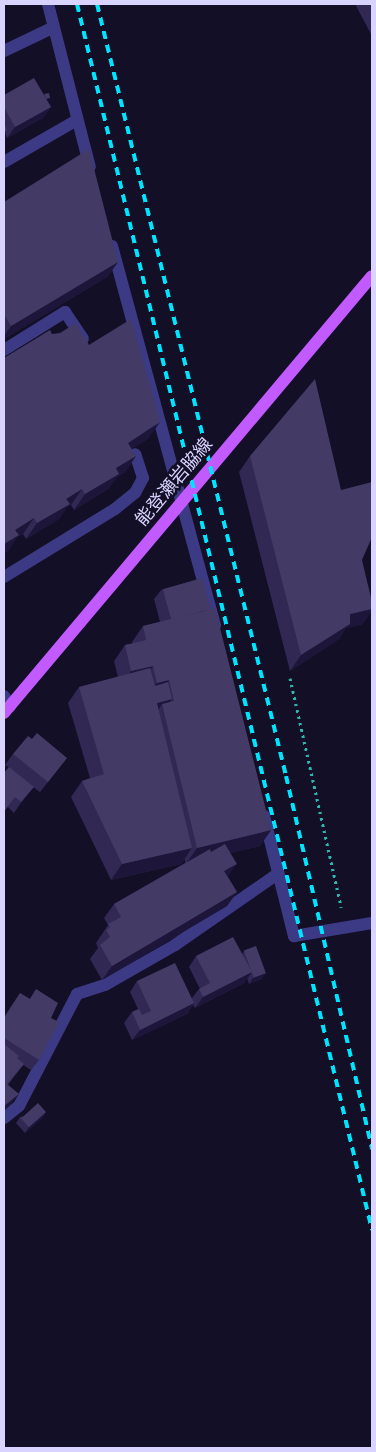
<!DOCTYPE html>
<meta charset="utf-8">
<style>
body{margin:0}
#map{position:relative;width:376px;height:1452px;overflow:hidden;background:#130f26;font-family:Raleway,"Noto Sans JP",sans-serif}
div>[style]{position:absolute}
.path>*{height:3px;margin-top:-1.5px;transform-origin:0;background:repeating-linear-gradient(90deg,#2fb8b0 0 2.5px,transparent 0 6.5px)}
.minor>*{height:12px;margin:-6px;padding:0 6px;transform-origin:6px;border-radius:6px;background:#3d3a85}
.major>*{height:12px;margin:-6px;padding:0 6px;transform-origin:6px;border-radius:6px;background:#c25bff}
.rail>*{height:4px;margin-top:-2px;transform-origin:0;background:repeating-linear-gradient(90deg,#00e5ff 0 8px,transparent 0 14px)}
.wall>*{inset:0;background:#312854}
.shaded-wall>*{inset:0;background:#1d163a}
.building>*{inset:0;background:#433a66;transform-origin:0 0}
span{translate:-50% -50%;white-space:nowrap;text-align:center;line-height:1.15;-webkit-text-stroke:5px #130f26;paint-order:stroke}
.street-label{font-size:18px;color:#d9d4ff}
.frame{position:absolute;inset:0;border:5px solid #d9d4ff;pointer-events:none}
</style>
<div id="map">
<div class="path">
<i style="left:290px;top:678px;width:235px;rotate:77.4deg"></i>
</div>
<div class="minor">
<i style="left:48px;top:4px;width:168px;rotate:75.6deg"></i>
<i style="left:4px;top:51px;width:55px;rotate:-25.6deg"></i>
<i style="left:4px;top:162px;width:84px;rotate:-29.9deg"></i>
<i style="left:112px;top:246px;width:393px;rotate:74.8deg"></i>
<i style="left:4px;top:350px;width:72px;rotate:-31.9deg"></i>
<i style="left:65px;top:312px;width:32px;rotate:56deg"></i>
<i style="left:4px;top:577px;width:130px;rotate:-31.5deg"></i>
<i style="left:115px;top:509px;width:26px;rotate:-39deg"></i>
<i style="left:135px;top:493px;width:17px;rotate:-62deg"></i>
<i style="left:143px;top:478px;width:25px;rotate:-108deg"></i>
<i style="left:4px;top:696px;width:12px;rotate:59deg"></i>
<i style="left:264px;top:816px;width:124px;rotate:76deg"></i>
<i style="left:294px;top:936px;width:79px;rotate:-9.5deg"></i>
<i style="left:4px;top:1118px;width:19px;rotate:-39deg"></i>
<i style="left:19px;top:1106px;width:126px;rotate:-62.6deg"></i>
<i style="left:77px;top:994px;width:29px;rotate:-18deg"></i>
<i style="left:105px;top:985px;width:81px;rotate:-29.7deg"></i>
<i style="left:175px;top:945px;width:126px;rotate:-34.7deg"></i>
</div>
<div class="major">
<i style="left:4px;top:713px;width:571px;rotate:-49.9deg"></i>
</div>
<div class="rail">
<i style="left:77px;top:4px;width:1261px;rotate:76.47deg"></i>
<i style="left:97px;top:4px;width:795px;rotate:76.24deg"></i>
<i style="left:286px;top:776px;width:383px;rotate:77deg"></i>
</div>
<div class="wall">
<i style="clip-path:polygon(355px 4px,372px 4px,372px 36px)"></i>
<i style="clip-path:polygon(4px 95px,48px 102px,51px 107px,43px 118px,7px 138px,5px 133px,4px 135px)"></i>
<i style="clip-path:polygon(4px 202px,118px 262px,107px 277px,4px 339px)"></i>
<i style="clip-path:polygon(52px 334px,89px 345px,149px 438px,131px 449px,136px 456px,125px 472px,117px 477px,108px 489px,74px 510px,71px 505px,67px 507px,59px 519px,26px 539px,23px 534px,17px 537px,8px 551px,4px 553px,4px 358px)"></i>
<i style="clip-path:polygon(250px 456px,362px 560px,363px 624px,346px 628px,339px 639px,290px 671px,239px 472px)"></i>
<i style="clip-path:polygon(162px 589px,271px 830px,260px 846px,230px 853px,228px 877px,237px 892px,227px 906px,102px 980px,90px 959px,98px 948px,96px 943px,108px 925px,104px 918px,114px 904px,185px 863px,185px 859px,181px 864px,111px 880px,71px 797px,82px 781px,90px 778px,68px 703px,79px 687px,118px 677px,114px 661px,125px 645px,133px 644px,132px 642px,143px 626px,160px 622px,154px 599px)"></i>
<i style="clip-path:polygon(32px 739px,67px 758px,40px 792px,33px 787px,14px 813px,8px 807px,4px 812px,4px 773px,9px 767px,5px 765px,13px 754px)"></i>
<i style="clip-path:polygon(244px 951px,262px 979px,249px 984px,247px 978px,244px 983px,195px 1008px,193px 1005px,187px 1014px,132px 1040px,124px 1023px,132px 1012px,138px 1009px,130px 992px,137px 981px,192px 998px,199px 989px,200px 989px,189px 967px,196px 956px,242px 954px)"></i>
<i style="clip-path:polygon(36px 989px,51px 1018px,39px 1060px,31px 1070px,23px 1065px,8px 1085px,11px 1104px,4px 1111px,4px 1017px,20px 993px,30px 999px)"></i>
<i style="clip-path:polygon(46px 1112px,42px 1118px,25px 1133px,16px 1123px,20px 1117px)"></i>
</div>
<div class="shaded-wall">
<i style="clip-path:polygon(51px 107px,43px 118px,7px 138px,15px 127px)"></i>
<i style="clip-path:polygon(118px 262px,107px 277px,4px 339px,4px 336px,11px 326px)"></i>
<i style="clip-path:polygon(160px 422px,149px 438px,117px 458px,128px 443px)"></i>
<i style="clip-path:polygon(136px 456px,125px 472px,117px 477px,108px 489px,74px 510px,85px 494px,116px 468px)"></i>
<i style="clip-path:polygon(82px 489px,71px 505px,67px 507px,59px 519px,26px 539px,37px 523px,66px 499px)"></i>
<i style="clip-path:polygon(34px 518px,23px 534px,17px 537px,8px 551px,4px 553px,4px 544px,15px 530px)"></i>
<i style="clip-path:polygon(372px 609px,372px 611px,363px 624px,346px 628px,339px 639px,290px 671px,301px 655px,350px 614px)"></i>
<i style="clip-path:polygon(153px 666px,142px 681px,120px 687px,131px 671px)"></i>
<i style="clip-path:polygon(169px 680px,158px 696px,146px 699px,157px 683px)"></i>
<i style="clip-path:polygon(172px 699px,164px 711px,162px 704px,154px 717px,157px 703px)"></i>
<i style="clip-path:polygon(34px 787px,26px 797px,14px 813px,21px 802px)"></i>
<i style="clip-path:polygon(271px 830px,260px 846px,186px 864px,197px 848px)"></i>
<i style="clip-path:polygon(192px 848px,181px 864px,111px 880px,122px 864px)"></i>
<i style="clip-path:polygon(237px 864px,227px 878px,224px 871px)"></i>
<i style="clip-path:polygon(237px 892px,227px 906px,102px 980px,112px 966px)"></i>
<i style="clip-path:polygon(252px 972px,244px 983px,195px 1008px,203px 997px)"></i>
<i style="clip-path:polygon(266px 973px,262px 979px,249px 984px,253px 978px)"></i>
<i style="clip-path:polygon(194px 1003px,187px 1014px,132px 1040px,140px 1030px)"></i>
<i style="clip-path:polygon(19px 1094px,11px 1104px,4px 1111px,4px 1106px)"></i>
<i style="clip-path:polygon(46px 1112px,42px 1118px,25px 1133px,29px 1127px)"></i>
</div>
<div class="building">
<i style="clip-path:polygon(34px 78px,51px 107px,15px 127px,4px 107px,4px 95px)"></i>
<i style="clip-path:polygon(49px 93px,50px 98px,46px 99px,44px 94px)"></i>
<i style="clip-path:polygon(4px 123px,7px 130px,4px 132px)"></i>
<i style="clip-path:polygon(89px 149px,118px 262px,11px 326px,4px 314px,4px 202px)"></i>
<i style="clip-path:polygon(131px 319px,160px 422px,128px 443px,136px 456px,116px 468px,119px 474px,85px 494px,82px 489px,66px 499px,70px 504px,37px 523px,34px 518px,15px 530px,19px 535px,4px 544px,4px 358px,50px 330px,52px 334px,60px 333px,76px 323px,89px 345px)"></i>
<i style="clip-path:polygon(315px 379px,341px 490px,372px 482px,372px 537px,362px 560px,372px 602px,372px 609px,350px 614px,350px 624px,301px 655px,250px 456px)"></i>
<i style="left:202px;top:578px;width:32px;height:41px;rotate:74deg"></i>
<i style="clip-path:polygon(215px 608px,271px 830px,197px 848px,162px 704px,174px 701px,169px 680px,157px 683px,153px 666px,131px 671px,125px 645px,146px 640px,143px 626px)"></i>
<i style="clip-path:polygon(150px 668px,155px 686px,168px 682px,172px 699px,157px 703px,192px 848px,122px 864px,82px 781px,104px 774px,79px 687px)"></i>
<i style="clip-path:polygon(37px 733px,67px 758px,48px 782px,13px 754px,28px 736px,32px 739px)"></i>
<i style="clip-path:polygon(9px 767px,34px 787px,21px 802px,15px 797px,4px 811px,4px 773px)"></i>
<i style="clip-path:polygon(225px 844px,237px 864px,224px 871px,237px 892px,112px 966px,100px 945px,110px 937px,106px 930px,110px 927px,108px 924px,121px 917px,114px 904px,210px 849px,211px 852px)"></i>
<i style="clip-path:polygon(233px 937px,252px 972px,203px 997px,199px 989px,210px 983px,196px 956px)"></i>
<i style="left:256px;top:946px;width:29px;height:13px;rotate:70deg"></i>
<i style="clip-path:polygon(175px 963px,194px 1003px,140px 1030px,132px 1012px,139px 1009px,142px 1015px,151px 1011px,137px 981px)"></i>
<i style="clip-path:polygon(36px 989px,58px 1003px,51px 1018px,59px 1022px,39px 1060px,4px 1038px,4px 1018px,20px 993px,30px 999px)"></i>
<i style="clip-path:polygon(4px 1044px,19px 1056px,17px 1058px,24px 1064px,7px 1084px,19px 1094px,4px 1106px)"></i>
<i style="left:38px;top:1103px;width:12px;height:23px;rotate:48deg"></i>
</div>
<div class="street-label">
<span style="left:174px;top:482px;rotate:-50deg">能登瀬岩脇線</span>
</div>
<div class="frame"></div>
</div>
